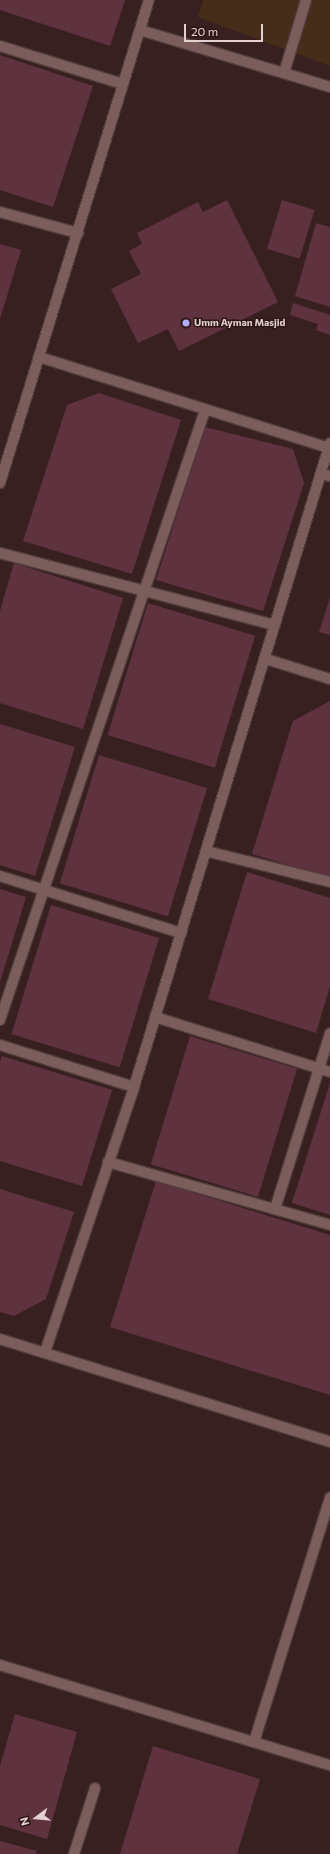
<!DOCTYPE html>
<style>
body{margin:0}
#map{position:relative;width:330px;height:1854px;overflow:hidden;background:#392020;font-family:Commissioner,sans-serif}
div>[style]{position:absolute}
.green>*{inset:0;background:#462d1a}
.building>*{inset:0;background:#5f3240;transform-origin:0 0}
.roads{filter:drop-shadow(1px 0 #523d3d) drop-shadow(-1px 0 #523d3d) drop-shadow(0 1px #523d3d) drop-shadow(0 -1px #523d3d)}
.service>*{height:10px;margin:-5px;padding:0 5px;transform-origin:5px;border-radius:5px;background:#7b5d5c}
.minor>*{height:10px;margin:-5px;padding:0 5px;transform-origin:5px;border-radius:5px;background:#7b5d5c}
.dots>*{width:11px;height:11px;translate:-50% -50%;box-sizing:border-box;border:2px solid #2f1716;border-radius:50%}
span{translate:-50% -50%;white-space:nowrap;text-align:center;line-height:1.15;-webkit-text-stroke:3px #2f1716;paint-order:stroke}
.poi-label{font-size:10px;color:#e2d0d0;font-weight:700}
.left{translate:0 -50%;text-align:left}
.north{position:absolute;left:16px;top:1798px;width:40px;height:40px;-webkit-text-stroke:3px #2f1716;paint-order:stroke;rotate:254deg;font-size:11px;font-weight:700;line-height:16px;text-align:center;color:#e2d0d0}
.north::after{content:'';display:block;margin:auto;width:14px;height:18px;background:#e2d0d0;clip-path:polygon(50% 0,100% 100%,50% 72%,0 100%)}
.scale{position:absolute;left:184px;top:24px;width:79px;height:18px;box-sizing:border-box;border:2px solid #e2d0d0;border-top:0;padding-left:5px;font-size:12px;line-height:14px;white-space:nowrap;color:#e2d0d0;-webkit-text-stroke:3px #2f1716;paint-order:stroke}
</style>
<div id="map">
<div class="green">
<i style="clip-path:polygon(203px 0,330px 0,330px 66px,198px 17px)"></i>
</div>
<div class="building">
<i style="clip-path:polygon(0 0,125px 0,110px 46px,0 10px)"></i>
<i style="clip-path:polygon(0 55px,93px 86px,53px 207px,0 190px)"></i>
<i style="clip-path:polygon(227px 200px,278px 302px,179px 351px,168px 329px,138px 343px,111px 289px,141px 274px,129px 251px,142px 244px,137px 233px,198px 202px,203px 212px)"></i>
<i style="left:282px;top:200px;width:34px;height:51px;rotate:17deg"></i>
<i style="clip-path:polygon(316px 223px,330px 227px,330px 307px,295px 296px)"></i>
<i style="clip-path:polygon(0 244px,21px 250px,0 319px)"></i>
<i style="clip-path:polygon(293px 303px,330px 315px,330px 335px,316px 330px,318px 324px,290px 315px)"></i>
<i style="clip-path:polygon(99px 393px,181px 420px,132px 574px,23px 541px,67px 405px)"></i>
<i style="clip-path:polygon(205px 427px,293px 449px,304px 483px,263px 611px,156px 580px)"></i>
<i style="clip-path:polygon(14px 563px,123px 598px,83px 729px,0 703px,0 611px)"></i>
<i style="clip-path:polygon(330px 598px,330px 635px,319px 632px)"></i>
<i style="left:148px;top:603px;width:112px;height:138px;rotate:17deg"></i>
<i style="clip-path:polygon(330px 701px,330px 878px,252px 854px,293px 721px)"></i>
<i style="clip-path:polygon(0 724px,75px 747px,35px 876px,0 865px)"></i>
<i style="left:99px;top:755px;width:113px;height:134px;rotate:17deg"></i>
<i style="clip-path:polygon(247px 872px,330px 898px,330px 986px,316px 1033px,208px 999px)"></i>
<i style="clip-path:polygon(0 889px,26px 897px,0 982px)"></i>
<i style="left:51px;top:905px;width:113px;height:135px;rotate:17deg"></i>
<i style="left:190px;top:1036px;width:112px;height:134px;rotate:17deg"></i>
<i style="clip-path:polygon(2px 1056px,112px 1090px,82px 1186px,0 1161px,0 1063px)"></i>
<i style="clip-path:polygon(330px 1083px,330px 1215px,292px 1203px)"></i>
<i style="clip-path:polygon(156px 1181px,330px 1235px,330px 1395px,110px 1327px)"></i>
<i style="clip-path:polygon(0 1189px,74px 1212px,46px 1299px,14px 1316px,0 1312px)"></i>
<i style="clip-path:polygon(15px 1714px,77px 1732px,47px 1839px,0 1825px,0 1766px)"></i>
<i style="clip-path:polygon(153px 1746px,260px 1779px,237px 1854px,120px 1854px)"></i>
<i style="clip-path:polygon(0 1841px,37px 1851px,36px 1854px,0 1854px)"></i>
</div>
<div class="roads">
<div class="service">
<i style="left:140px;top:30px;width:198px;rotate:16.7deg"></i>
<i style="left:0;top:46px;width:129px;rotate:17.2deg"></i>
<i style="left:284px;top:73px;width:76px;rotate:-73.2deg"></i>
<i style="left:0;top:212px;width:81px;rotate:15.1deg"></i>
<i style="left:321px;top:474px;width:9px;rotate:13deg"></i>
<i style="left:0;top:553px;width:284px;rotate:14.7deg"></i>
<i style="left:206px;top:851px;width:128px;rotate:14deg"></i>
<i style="left:0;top:876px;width:190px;rotate:17.5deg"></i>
<i style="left:155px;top:1017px;width:183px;rotate:17.4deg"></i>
<i style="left:0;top:1020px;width:644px;rotate:-71.42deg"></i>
<i style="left:0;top:1045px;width:140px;rotate:17.4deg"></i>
<i style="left:108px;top:1162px;width:231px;rotate:15.8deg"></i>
<i style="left:275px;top:1209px;width:184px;rotate:-72.6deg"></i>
</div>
<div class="minor">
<i style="left:39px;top:357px;width:304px;rotate:17.4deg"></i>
<i style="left:0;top:483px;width:505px;rotate:-72.86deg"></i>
<i style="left:266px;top:659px;width:67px;rotate:17.4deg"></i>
<i style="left:0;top:1339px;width:346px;rotate:17.3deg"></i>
<i style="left:45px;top:1352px;width:280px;rotate:-71.4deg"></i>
<i style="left:134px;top:1087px;width:673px;rotate:-73.07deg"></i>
<i style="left:0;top:1665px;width:345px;rotate:16.9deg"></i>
<i style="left:254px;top:1742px;width:256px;rotate:-72.7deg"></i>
<i style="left:74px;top:1854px;width:69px;rotate:-72.3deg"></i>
</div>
</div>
<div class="dots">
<i style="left:186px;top:323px;background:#b2adf9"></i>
</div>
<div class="poi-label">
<span class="left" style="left:194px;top:323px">Umm Ayman Masjid</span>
</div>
<div class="north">N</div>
<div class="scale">20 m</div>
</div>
